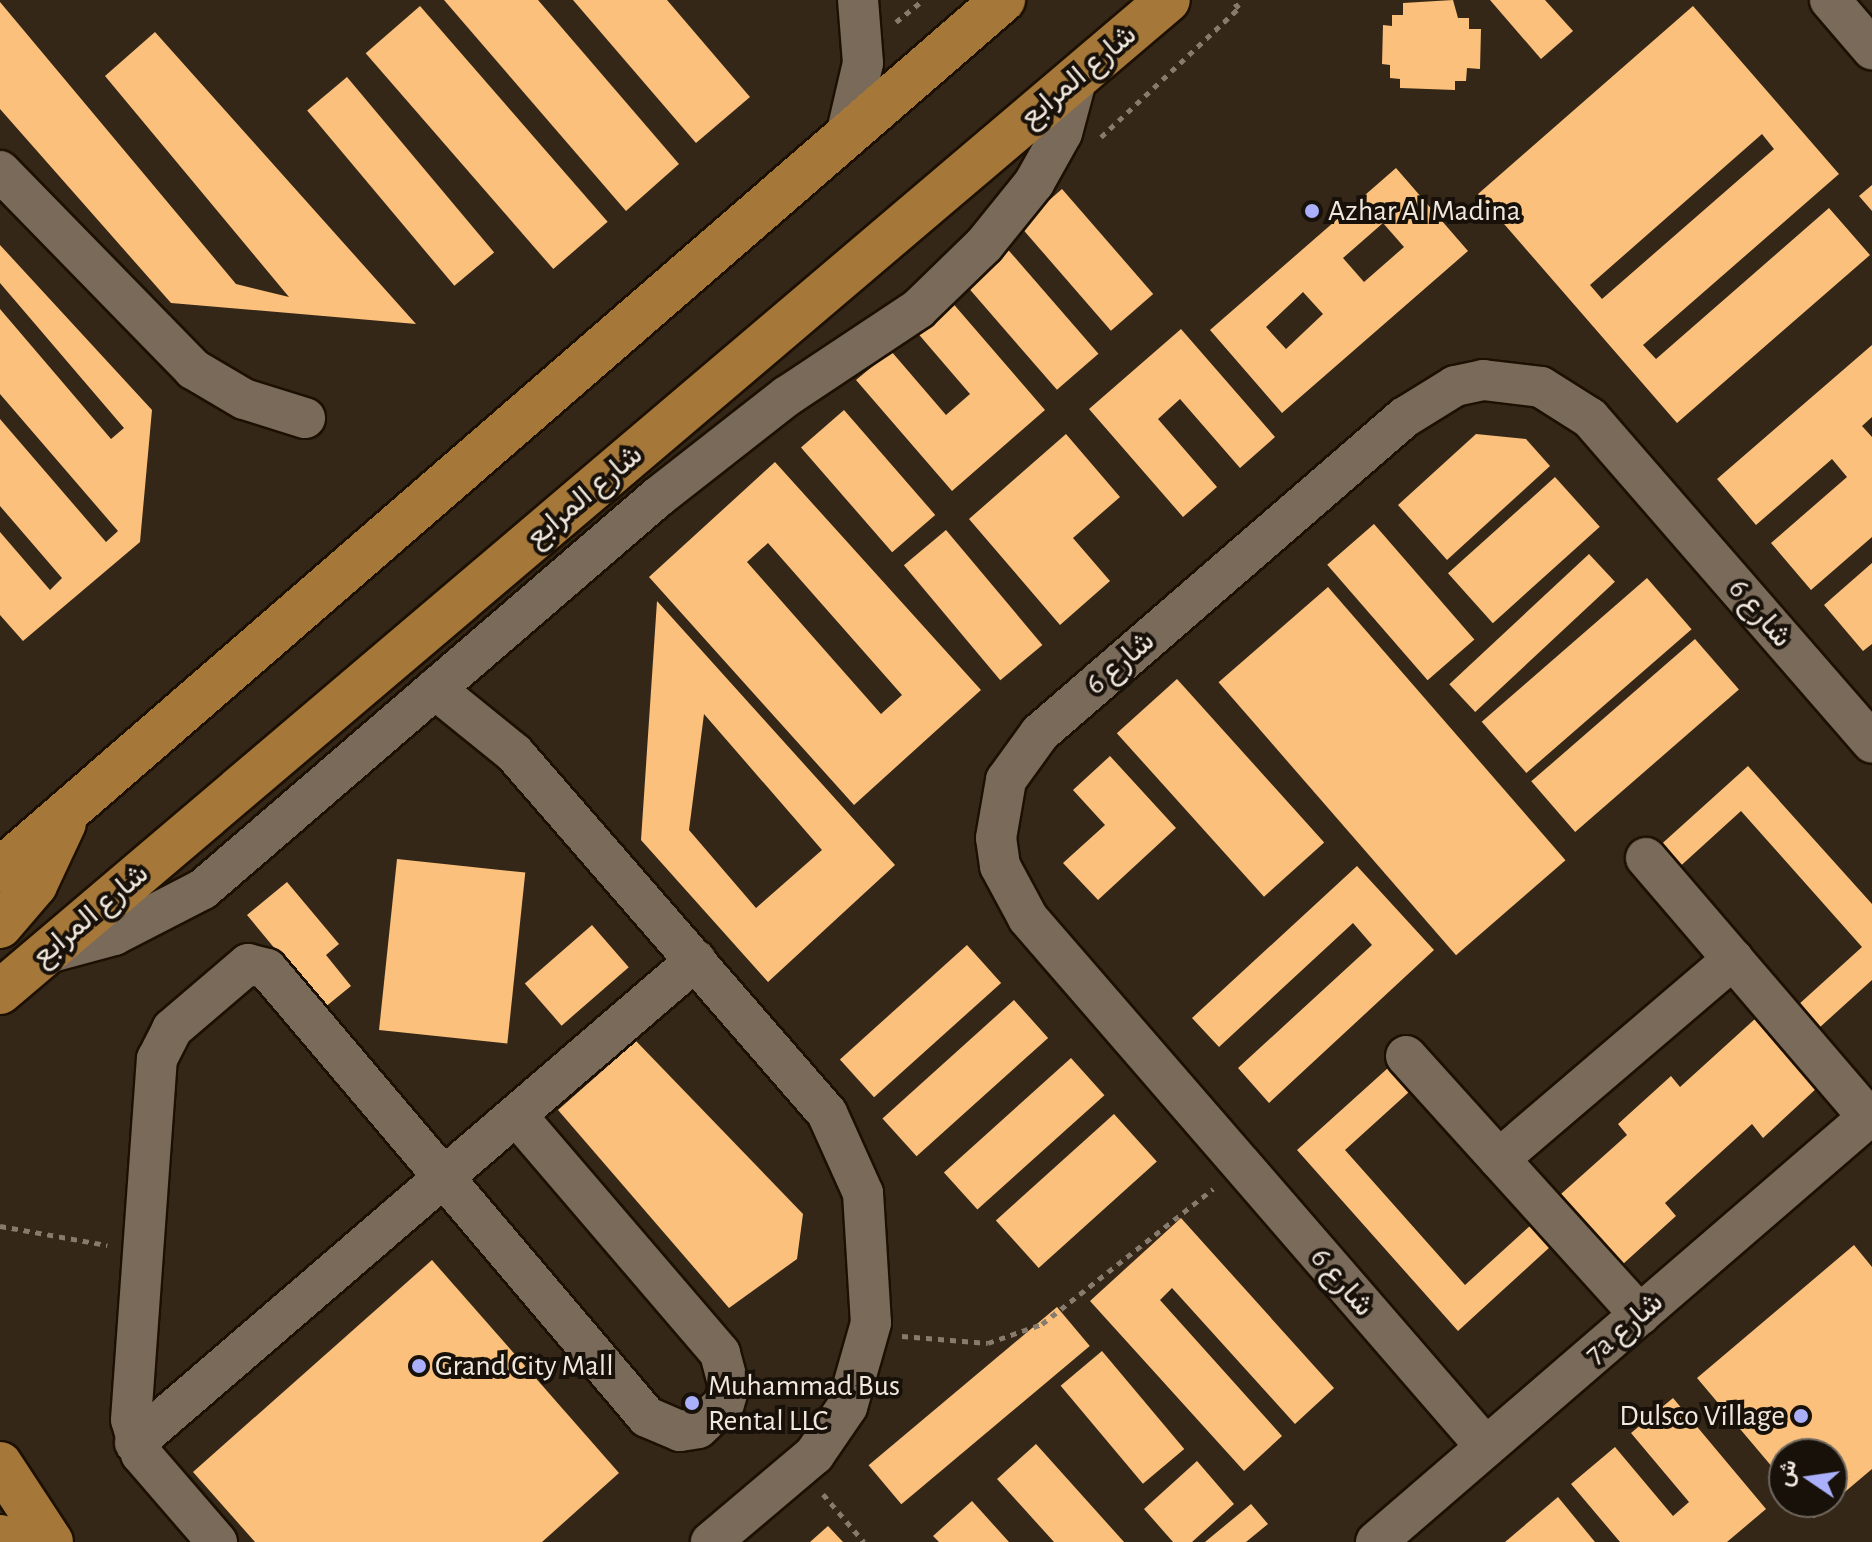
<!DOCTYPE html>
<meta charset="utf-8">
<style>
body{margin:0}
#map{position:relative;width:1872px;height:1542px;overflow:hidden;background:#352717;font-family:"Alegreya Sans",Vazirmatn,sans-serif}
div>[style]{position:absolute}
.building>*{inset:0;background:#fac07c;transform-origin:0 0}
.path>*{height:5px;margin-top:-2.5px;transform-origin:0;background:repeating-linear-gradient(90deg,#877b6d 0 6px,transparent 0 12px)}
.roads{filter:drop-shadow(2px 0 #1c1002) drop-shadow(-2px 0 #1c1002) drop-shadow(0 2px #1c1002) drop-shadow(0 -2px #1c1002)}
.minor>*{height:40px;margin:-20px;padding:0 20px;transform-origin:20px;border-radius:20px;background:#7a6a59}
.major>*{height:44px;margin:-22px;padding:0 22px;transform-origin:22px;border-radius:22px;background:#a57739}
.dots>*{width:22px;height:22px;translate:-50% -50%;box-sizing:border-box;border:4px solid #17110a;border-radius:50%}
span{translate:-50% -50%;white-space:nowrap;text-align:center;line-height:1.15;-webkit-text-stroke:8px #17110a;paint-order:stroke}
.street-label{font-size:30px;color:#f0e7dd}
.poi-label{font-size:30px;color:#f0e7dd}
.left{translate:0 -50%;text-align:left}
.right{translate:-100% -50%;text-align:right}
.north{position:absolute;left:1768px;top:1438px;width:80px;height:80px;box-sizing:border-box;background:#17110a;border:2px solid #6e675e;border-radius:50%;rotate:283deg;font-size:22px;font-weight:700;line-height:32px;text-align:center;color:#f0e7dd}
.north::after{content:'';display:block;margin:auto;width:28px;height:36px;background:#aab0fb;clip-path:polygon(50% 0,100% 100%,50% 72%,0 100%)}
</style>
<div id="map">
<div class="building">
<i style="clip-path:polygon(444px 0,538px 0,679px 164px,626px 211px)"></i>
<i style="clip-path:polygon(573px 0,667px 0,750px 97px,696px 143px)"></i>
<i style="clip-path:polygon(1453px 0,1458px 18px,1469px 18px,1469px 29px,1481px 29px,1480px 69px,1467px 68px,1466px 81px,1455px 81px,1455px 90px,1400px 88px,1400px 79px,1390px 78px,1390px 65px,1382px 64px,1383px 25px,1392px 26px,1392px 15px,1403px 15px,1403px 3px)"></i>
<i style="clip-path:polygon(1490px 0,1545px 0,1573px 31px,1541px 59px)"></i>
<i style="clip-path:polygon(0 2px,236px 284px,289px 297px,105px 76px,155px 32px,416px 324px,171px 303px,0 109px)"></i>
<i style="left:420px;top:6px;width:286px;height:72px;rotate:49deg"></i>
<i style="clip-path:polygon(evenodd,1693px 6px,1839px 174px,1643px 345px,1656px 359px,1829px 208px,1870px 255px,1677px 423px,1478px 194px,1693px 6px,1762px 134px,1774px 149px,1602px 299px,1590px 285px,1762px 134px)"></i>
<i style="left:347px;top:77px;width:229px;height:52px;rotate:50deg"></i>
<i style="clip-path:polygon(evenodd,1396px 168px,1468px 251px,1282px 413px,1210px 330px,1396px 168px,1383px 223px,1404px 247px,1364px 282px,1343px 258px,1383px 223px,1396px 168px,1303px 292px,1323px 314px,1286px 349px,1266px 327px,1303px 292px)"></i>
<i style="clip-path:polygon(1872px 185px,1872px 211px,1859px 196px)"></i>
<i style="left:1062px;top:189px;width:139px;height:56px;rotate:49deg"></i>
<i style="clip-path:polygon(0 245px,152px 410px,140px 542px,23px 641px,0 615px,0 532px,50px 590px,62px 578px,0 506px,0 419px,106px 542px,118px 531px,0 394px,0 309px,111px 439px,124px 428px,0 283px)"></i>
<i style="left:1004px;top:245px;width:144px;height:55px;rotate:49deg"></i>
<i style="clip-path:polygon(950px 300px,1045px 410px,952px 491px,856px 380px,891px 351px,946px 415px,970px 394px,915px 330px)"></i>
<i style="clip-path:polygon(1181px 329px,1275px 437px,1240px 468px,1180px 399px,1158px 419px,1217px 487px,1183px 517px,1089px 409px)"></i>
<i style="clip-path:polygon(1872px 345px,1872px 417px,1862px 426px,1872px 437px,1872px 537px,1811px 590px,1771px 543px,1847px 477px,1832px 459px,1756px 525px,1717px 479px)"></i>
<i style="left:844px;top:410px;width:139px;height:57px;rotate:49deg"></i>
<i style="clip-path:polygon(1066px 434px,1120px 497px,1073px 538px,1110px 581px,1060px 625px,969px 519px)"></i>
<i style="clip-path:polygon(1476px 434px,1526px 439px,1550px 466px,1447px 560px,1398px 505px)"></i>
<i style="clip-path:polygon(evenodd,775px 462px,981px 690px,854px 805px,649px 577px,775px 462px,768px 543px,902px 695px,881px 714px,747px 562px,768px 543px)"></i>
<i style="left:1555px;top:477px;width:67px;height:144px;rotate:48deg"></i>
<i style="left:1374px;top:524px;width:153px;height:62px;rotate:49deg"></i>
<i style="left:946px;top:530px;width:150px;height:55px;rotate:50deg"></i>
<i style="left:1589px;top:554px;width:38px;height:191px;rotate:47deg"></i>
<i style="clip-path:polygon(1872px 563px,1872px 644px,1863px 651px,1824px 605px)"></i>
<i style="left:1647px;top:578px;width:68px;height:219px;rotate:49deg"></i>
<i style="left:1328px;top:587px;width:362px;height:145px;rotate:49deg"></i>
<i style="clip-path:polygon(evenodd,657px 601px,895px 865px,768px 982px,641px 840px,657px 601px,704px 714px,822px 850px,756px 908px,689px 830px,704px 714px)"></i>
<i style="left:1695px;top:639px;width:67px;height:217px;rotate:49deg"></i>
<i style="left:1177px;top:679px;width:220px;height:81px;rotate:48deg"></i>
<i style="clip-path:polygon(1110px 756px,1176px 828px,1098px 900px,1063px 863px,1105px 825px,1073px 790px)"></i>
<i style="clip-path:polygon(1748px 766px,1872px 904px,1872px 980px,1819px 1028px,1798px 1005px,1862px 947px,1741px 811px,1675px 871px,1656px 849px)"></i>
<i style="left:397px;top:859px;width:129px;height:172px;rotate:6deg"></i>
<i style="clip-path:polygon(1357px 866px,1434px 950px,1269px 1103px,1238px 1068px,1372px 945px,1353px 923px,1219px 1047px,1192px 1018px)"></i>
<i style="clip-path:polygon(287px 882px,339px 944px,326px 955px,351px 986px,324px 1008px,247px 915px)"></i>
<i style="left:592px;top:925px;width:56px;height:89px;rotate:49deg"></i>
<i style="left:967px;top:945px;width:51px;height:171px;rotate:48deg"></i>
<i style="left:1014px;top:1000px;width:51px;height:177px;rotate:48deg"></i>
<i style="clip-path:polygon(1756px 1018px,1818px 1087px,1763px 1138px,1752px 1124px,1665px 1203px,1676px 1216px,1623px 1264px,1561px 1194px,1627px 1135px,1618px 1124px,1671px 1076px,1680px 1087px)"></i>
<i style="clip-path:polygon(636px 1041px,803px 1214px,797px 1259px,729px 1308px,558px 1110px)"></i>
<i style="left:1071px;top:1058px;width:50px;height:171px;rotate:48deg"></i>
<i style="clip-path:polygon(1388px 1068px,1409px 1092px,1345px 1150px,1465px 1285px,1531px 1225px,1550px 1247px,1458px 1331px,1297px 1150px)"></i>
<i style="left:1114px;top:1114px;width:64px;height:159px;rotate:48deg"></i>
<i style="clip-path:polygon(1181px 1218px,1334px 1388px,1295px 1424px,1172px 1288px,1160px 1300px,1282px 1436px,1244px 1471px,1090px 1301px)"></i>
<i style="clip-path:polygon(1854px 1245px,1872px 1267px,1872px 1469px,1814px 1518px,1801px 1502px,1832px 1502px,1832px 1454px,1784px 1454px,1784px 1481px,1697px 1378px)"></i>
<i style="clip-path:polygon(432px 1260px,619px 1473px,542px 1542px,255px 1542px,193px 1472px)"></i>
<i style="left:1057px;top:1307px;width:51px;height:246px;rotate:50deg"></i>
<i style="left:1102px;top:1351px;width:128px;height:54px;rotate:50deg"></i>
<i style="clip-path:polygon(1673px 1398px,1766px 1509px,1727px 1542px,1620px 1542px,1571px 1484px,1615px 1447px,1673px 1516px,1689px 1502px,1631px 1433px)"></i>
<i style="clip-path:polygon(1036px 1444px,1124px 1542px,1054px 1542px,997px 1479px)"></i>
<i style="clip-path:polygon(1197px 1461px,1234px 1504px,1192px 1542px,1173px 1542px,1144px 1509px)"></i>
<i style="clip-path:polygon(1558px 1497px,1595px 1542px,1505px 1542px)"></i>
<i style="clip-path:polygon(972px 1501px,1009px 1542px,939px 1542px,933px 1536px)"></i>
<i style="clip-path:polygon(1251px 1504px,1268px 1524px,1246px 1542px,1205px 1542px)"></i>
<i style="clip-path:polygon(828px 1526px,843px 1542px,810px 1542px)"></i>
</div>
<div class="path">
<i style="left:896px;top:22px;width:35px;rotate:-39deg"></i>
<i style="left:1101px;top:137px;width:189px;rotate:-43.1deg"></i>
<i style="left:1239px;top:8px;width:11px;rotate:-131deg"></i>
<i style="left:0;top:1226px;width:109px;rotate:10.1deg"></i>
<i style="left:902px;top:1336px;width:86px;rotate:4.7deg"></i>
<i style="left:988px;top:1343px;width:57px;rotate:-19.4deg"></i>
<i style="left:1042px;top:1324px;width:218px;rotate:-38.3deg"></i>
<i style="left:823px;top:1494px;width:63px;rotate:49.5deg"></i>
</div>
<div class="roads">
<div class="minor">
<i style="left:1830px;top:0;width:65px;rotate:49.4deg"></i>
<i style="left:846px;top:136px;width:75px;rotate:-76.9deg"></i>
<i style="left:863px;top:63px;width:63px;rotate:-94.5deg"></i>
<i style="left:0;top:171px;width:277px;rotate:45.7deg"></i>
<i style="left:193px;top:369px;width:59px;rotate:30.5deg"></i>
<i style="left:244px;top:399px;width:64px;rotate:17.3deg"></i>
<i style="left:435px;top:689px;width:102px;rotate:39deg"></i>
<i style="left:514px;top:753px;width:477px;rotate:49deg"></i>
<i style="left:827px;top:1113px;width:88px;rotate:65.8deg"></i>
<i style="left:863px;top:1193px;width:130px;rotate:86.5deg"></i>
<i style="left:871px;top:1323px;width:87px;rotate:105.9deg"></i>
<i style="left:847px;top:1407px;width:58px;rotate:124.5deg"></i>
<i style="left:814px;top:1455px;width:135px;rotate:139.8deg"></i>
<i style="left:1646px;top:858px;width:341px;rotate:49.4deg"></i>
<i style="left:44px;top:954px;width:73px;rotate:-15.2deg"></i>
<i style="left:114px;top:935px;width:100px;rotate:-27.3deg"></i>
<i style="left:203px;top:889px;width:601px;rotate:-40.75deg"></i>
<i style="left:658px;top:497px;width:164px;rotate:-38.1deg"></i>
<i style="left:787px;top:396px;width:157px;rotate:-33.6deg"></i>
<i style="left:918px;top:309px;width:92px;rotate:-44.1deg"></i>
<i style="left:984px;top:245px;width:80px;rotate:-51.1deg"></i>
<i style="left:1034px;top:183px;width:57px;rotate:-60.8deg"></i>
<i style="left:1062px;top:133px;width:58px;rotate:-75deg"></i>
<i style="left:1406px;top:1056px;width:349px;rotate:47.9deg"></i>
<i style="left:1499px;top:1159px;width:308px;rotate:-40.5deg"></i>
<i style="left:135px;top:1443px;width:740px;rotate:-40.73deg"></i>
<i style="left:1486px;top:1447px;width:700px;rotate:-130.89deg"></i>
<i style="left:1028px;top:918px;width:59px;rotate:-118.3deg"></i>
<i style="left:1000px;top:866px;width:28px;rotate:-98deg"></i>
<i style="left:996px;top:838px;width:59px;rotate:-80.2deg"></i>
<i style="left:1006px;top:780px;width:58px;rotate:-54.1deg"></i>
<i style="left:1040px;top:733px;width:483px;rotate:-40.9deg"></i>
<i style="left:1405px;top:417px;width:59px;rotate:-31.8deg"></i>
<i style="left:1455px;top:386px;width:29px;rotate:-12deg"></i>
<i style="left:1483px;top:380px;width:58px;rotate:6.9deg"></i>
<i style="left:1541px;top:387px;width:58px;rotate:32.3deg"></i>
<i style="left:1590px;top:418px;width:430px;rotate:49deg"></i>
<i style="left:217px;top:1542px;width:116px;rotate:-130.8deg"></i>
<i style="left:141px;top:1454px;width:35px;rotate:-106deg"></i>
<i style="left:131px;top:1420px;width:362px;rotate:-85.9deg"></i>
<i style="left:157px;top:1059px;width:34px;rotate:-63deg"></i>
<i style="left:172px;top:1029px;width:100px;rotate:-40.5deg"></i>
<i style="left:248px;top:964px;width:20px;rotate:15deg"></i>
<i style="left:267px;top:969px;width:587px;rotate:49.69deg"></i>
<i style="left:647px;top:1417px;width:36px;rotate:23deg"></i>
<i style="left:680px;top:1431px;width:18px;rotate:-9deg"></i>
<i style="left:698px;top:1428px;width:35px;rotate:-43deg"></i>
<i style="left:724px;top:1404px;width:18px;rotate:-74deg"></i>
<i style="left:729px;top:1387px;width:35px;rotate:-105deg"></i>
<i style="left:720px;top:1353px;width:313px;rotate:-130.6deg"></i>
<i style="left:1376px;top:1542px;width:655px;rotate:-40.79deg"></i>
</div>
<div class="major">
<i style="left:0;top:870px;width:1328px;rotate:-40.94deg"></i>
<i style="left:0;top:926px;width:54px;rotate:-49.5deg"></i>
<i style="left:35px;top:885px;width:68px;rotate:-64.9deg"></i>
<i style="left:0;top:992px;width:1532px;rotate:-40.34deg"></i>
<i style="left:0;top:1464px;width:93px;rotate:56.8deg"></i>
<i style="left:0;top:1537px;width:9px;rotate:32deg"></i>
</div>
</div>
<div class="dots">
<i style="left:1312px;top:211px;background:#aab0fb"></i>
<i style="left:419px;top:1366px;background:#aab0fb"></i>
<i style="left:692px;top:1403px;background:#aab0fb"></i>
<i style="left:1801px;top:1416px;background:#aab0fb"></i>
</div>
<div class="street-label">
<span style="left:1078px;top:76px;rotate:-40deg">شارع المرابع</span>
<span style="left:584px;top:496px;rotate:-40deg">شارع المرابع</span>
<span style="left:1760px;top:613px;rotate:49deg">شارع 6</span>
<span style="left:1120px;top:663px;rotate:-41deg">شارع 6</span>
<span style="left:90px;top:915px;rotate:-40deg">شارع المرابع</span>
<span style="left:1342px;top:1282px;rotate:49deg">شارع 6</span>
<span style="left:1624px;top:1328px;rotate:-41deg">7a شارع</span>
</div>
<div class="poi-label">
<span class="left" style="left:1328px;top:211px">Azhar Al Madina</span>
<span class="left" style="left:435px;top:1366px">Grand City Mall</span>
<span class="left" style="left:708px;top:1403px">Muhammad Bus<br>Rental LLC</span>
<span class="right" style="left:1785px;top:1416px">Dulsco Village</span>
</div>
<div class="north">ش</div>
</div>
